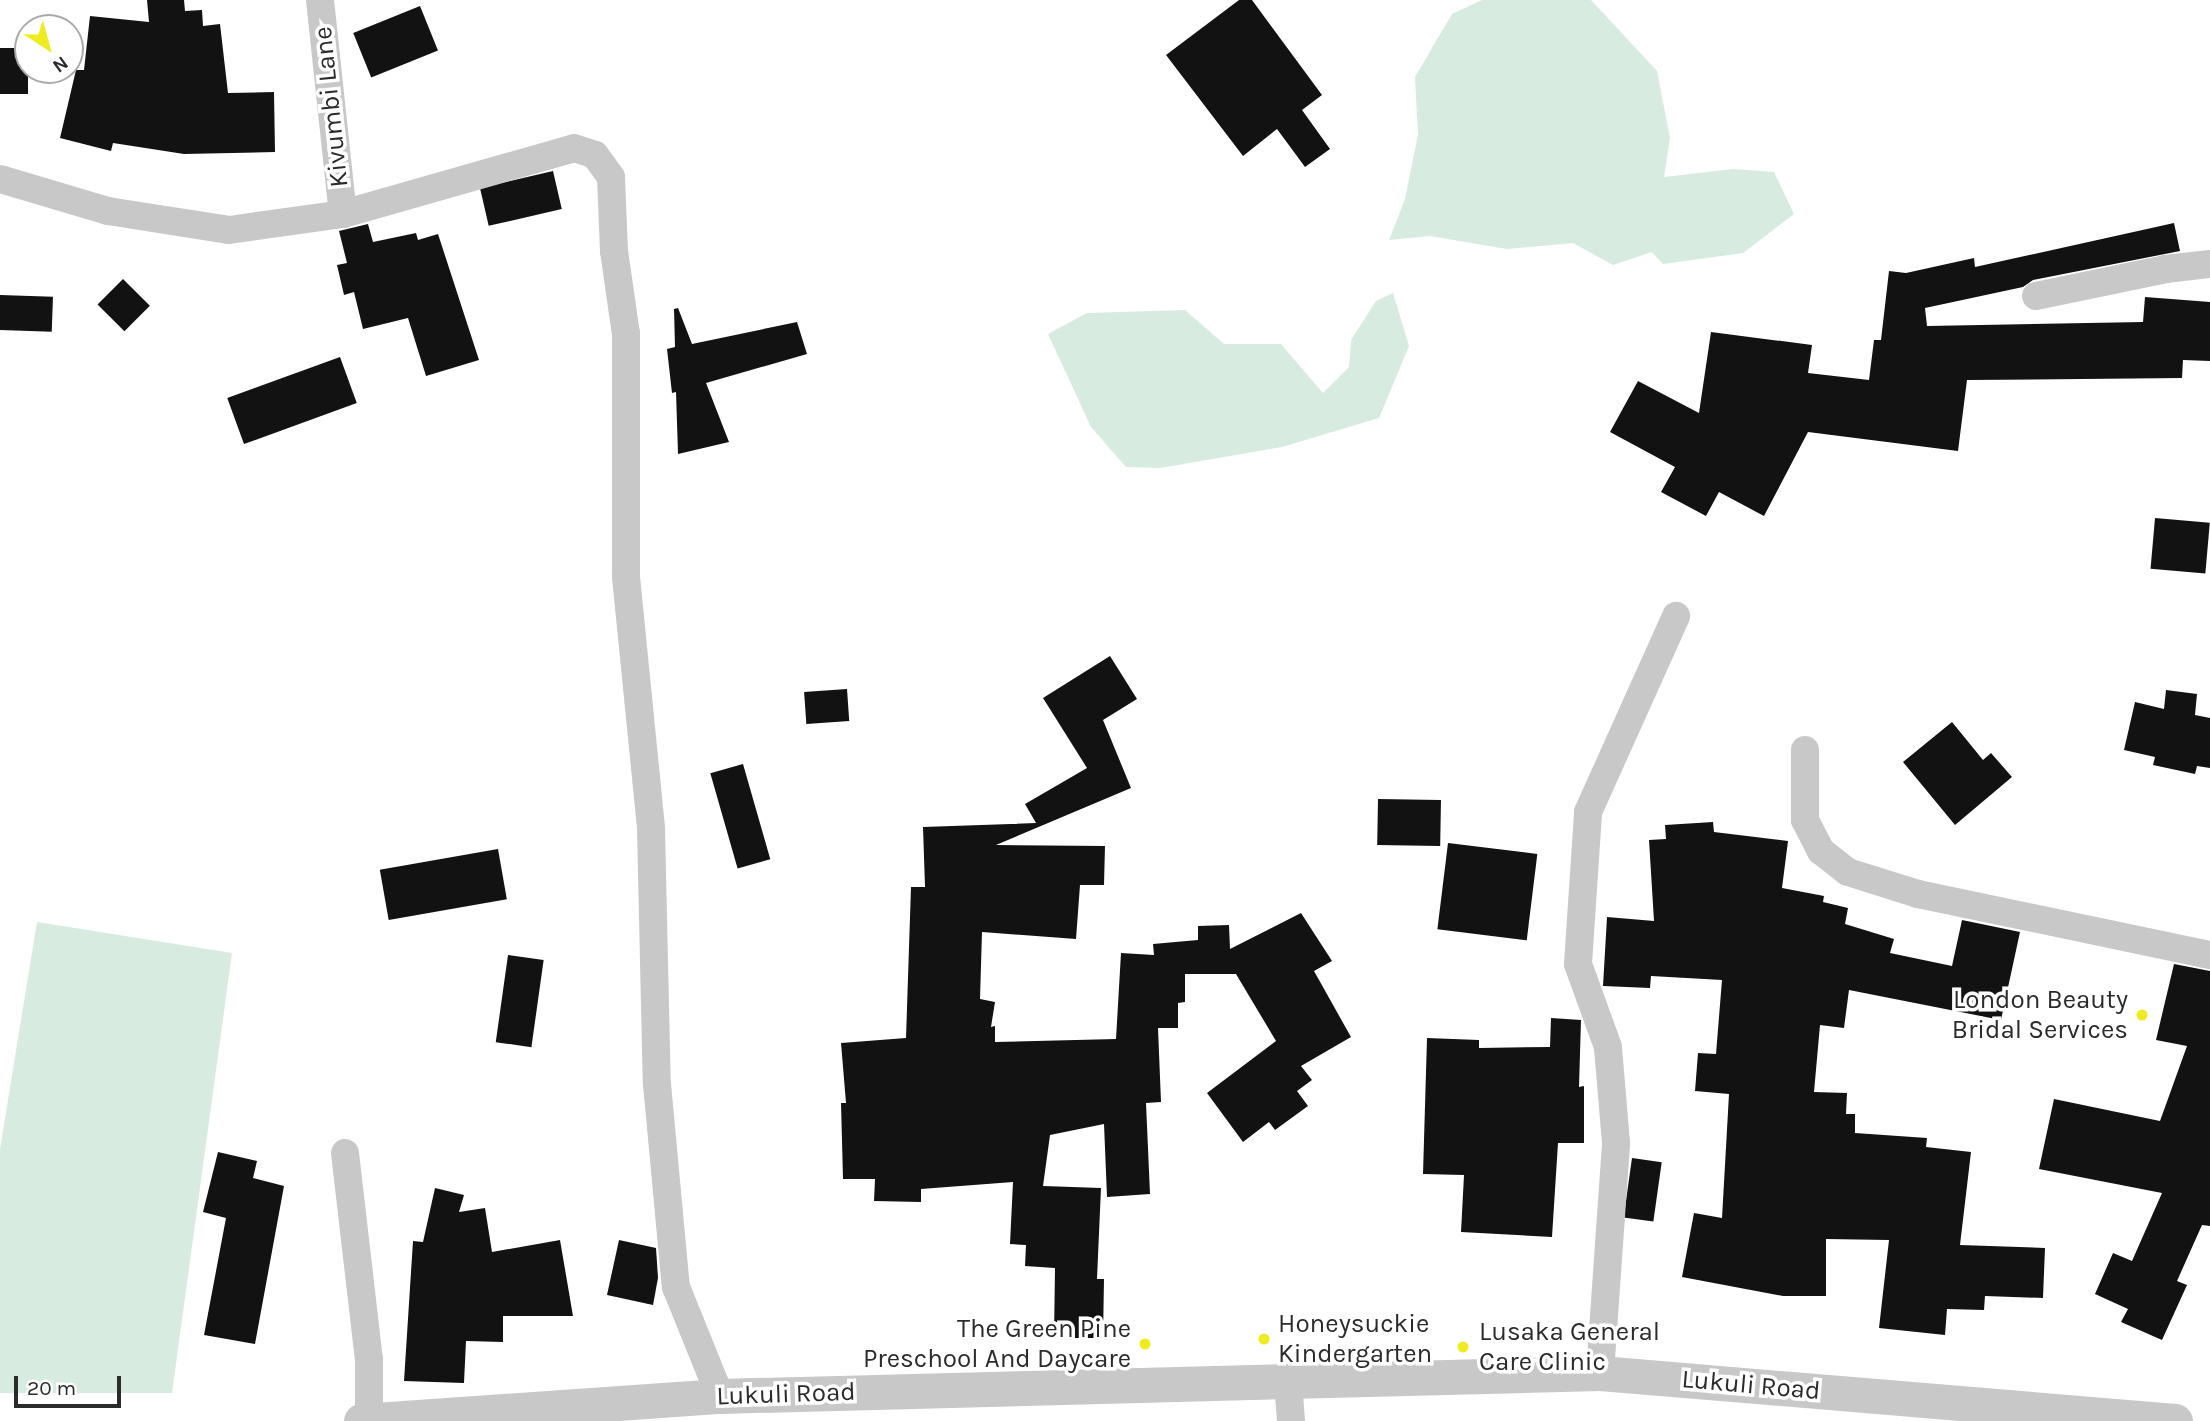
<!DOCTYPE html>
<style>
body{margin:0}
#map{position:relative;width:2210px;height:1421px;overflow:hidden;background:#fff;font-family:Karla,sans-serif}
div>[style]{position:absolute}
.green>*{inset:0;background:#d7ebe1}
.building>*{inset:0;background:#121212;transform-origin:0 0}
.minor>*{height:28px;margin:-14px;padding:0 14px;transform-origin:14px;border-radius:14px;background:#c8c8c8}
.tertiary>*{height:35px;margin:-17.5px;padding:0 17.5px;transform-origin:17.5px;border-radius:17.5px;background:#c8c8c8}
.dots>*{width:19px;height:19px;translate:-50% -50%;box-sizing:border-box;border:4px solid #fff;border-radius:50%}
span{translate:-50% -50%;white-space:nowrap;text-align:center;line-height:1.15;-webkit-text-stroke:7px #fff;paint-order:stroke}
.street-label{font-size:26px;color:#2b2b2b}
.poi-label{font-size:26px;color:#2b2b2b}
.right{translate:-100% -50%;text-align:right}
.left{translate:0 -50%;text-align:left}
.north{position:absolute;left:14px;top:14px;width:70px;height:70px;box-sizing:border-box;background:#fff;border:2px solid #aaa;border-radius:50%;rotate:144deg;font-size:19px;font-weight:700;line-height:28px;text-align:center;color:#2b2b2b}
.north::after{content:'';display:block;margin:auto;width:24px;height:32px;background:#eeec21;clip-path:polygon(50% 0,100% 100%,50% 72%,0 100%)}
.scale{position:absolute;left:14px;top:1376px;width:107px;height:32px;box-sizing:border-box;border:4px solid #2b2b2b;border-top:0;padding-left:9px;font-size:21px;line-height:24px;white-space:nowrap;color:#2b2b2b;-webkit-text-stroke:5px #fff;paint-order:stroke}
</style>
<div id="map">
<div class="green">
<i style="clip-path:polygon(1482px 0,1591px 0,1657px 71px,1670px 138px,1664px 177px,1733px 169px,1774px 172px,1794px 214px,1743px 253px,1663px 264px,1652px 252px,1613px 265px,1573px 243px,1507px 249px,1430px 236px,1389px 240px,1405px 199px,1418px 135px,1415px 77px,1452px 14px)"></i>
<i style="clip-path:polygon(1393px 293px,1409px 346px,1379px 418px,1282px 447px,1160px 468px,1126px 467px,1091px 427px,1048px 334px,1087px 313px,1185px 310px,1224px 344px,1281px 344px,1323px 393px,1349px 367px,1351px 340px,1376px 301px)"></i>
<i style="clip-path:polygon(37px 922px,232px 953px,172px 1393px,0 1393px,0 1149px)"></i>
</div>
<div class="building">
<i style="clip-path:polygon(147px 0,184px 0,185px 11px,202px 10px,203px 26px,220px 24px,228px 93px,274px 92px,275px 152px,184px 154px,113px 143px,111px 151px,60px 138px,76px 70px,84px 70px,90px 16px,149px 22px)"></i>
<i style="clip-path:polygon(1239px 0,1252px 0,1322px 95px,1302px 110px,1330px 149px,1305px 167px,1277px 129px,1243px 156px,1166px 55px)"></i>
<i style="left:420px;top:6px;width:48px;height:72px;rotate:68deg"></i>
<i style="left:0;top:48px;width:28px;height:46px"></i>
<i style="left:553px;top:171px;width:39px;height:75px;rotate:77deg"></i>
<i style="clip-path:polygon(2174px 223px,2180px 251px,2033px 280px,2023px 287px,1925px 308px,1927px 326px,2143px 322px,2145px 297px,2210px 302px,2210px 361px,2183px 360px,2182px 378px,1967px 380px,1958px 451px,1808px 432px,1764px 516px,1719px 492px,1706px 516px,1661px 492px,1675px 467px,1610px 432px,1638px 381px,1699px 413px,1711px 332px,1812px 345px,1808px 373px,1869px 380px,1874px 340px,1881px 340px,1889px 271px,1906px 273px,1974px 258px,1975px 267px)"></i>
<i style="clip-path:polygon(368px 224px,373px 242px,416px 233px,418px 240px,438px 234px,479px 360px,426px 376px,408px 318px,363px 329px,354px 292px,344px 295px,337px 265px,347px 263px,339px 231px)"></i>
<i style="left:123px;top:279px;width:38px;height:36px;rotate:45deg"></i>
<i style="left:0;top:295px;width:53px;height:35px;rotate:2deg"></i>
<i style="clip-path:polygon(678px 308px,692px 344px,797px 322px,807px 354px,706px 383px,729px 442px,678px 454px,676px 392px,672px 393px,667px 349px,675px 347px,674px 309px)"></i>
<i style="left:340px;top:357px;width:49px;height:120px;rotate:70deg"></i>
<i style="left:2155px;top:518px;width:55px;height:51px;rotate:5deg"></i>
<i style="clip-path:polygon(1110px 656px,1137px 699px,1103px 720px,1131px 788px,996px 845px,1105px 846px,1104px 885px,1080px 885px,1076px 939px,982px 932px,980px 999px,995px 1002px,991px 1027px,995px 1026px,995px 1042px,1116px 1039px,1121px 953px,1154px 955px,1153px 944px,1198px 940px,1198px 926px,1229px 925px,1230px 949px,1301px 913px,1332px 961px,1314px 971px,1351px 1037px,1301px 1066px,1312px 1080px,1297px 1091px,1308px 1106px,1275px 1130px,1269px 1122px,1243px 1142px,1207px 1093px,1276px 1041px,1236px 974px,1185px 974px,1185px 1002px,1178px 1003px,1178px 1028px,1158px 1028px,1161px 1102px,1146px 1103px,1150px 1194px,1107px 1197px,1104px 1124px,1050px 1135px,1043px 1186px,1101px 1188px,1097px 1279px,1104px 1279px,1103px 1338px,1054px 1338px,1055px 1268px,1025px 1266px,1026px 1245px,1010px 1244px,1013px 1182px,921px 1189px,921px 1202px,874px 1201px,875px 1179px,843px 1179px,841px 1103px,846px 1103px,841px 1043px,906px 1038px,911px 887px,925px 887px,923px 827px,1036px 823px,1025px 804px,1087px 768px,1043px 698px)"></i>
<i style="left:847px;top:689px;width:32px;height:43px;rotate:86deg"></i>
<i style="clip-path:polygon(2166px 690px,2197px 694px,2195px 715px,2210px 718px,2210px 768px,2197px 766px,2195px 774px,2153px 765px,2155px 757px,2124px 750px,2135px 702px,2164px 709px)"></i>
<i style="clip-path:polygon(1952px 722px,1983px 760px,1991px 753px,2012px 777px,1955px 825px,1903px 762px)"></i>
<i style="left:743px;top:764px;width:99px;height:34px;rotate:74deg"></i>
<i style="left:1378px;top:799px;width:63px;height:46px;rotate:1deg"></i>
<i style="clip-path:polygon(1713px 822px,1714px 832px,1788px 841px,1782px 888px,1824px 896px,1823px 902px,1848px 908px,1845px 924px,1894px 939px,1890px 953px,1952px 966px,1962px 920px,2020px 932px,2001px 1020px,1849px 990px,1844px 1028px,1820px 1025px,1814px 1092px,1847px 1093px,1846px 1114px,1855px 1114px,1855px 1133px,1927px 1138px,1926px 1147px,1971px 1152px,1960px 1245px,2045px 1248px,2043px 1298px,1985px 1296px,1984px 1310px,1947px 1309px,1945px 1335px,1879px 1328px,1889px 1240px,1826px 1239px,1826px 1296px,1783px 1296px,1682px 1277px,1694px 1213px,1722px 1218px,1729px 1094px,1695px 1091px,1698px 1053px,1716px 1054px,1722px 980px,1651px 976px,1650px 988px,1603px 986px,1607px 917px,1654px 921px,1649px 840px,1666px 839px,1665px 825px)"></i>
<i style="left:1448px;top:843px;width:90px;height:87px;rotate:7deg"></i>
<i style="left:498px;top:849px;width:51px;height:120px;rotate:80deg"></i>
<i style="left:508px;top:955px;width:36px;height:88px;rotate:8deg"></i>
<i style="clip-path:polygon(2174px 964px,2210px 971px,2210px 1226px,2202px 1225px,2177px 1281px,2187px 1285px,2162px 1340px,2121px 1322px,2128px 1309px,2095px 1294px,2113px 1253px,2132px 1261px,2162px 1193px,2039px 1169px,2054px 1099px,2160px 1121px,2187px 1046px,2156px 1040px)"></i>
<i style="clip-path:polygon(1551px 1018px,1581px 1020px,1579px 1087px,1584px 1086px,1584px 1143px,1558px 1143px,1552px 1237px,1461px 1232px,1464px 1175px,1423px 1174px,1427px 1038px,1479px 1040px,1479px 1048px,1550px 1047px)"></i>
<i style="clip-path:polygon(218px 1152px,257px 1161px,253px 1178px,284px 1186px,255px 1344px,204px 1335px,226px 1218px,203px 1212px)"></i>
<i style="left:1632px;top:1158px;width:30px;height:60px;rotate:8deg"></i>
<i style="clip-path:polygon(435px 1188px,464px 1195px,459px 1212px,485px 1208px,492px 1252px,560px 1240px,573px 1316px,503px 1316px,503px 1342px,466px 1341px,464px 1383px,404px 1381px,413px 1241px,423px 1242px)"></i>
<i style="clip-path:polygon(619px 1240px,656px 1248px,658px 1278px,653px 1305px,607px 1295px)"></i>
</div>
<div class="minor">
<i style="left:320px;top:0;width:215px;rotate:83.9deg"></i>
<i style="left:0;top:179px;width:113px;rotate:16.5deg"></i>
<i style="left:108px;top:211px;width:122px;rotate:8.9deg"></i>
<i style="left:229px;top:230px;width:115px;rotate:-8deg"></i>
<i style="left:343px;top:214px;width:240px;rotate:-15.9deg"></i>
<i style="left:574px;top:148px;width:22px;rotate:18deg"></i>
<i style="left:595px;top:155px;width:27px;rotate:54deg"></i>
<i style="left:611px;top:177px;width:74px;rotate:87.7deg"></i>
<i style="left:614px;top:251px;width:84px;rotate:81.8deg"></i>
<i style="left:626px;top:334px;width:243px;rotate:90deg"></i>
<i style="left:626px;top:577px;width:253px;rotate:84.3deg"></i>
<i style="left:651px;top:829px;width:255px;rotate:88.7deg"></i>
<i style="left:657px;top:1084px;width:204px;rotate:84.7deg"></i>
<i style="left:676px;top:1287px;width:118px;rotate:68deg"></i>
<i style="left:2036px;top:296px;width:133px;rotate:-11.7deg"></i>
<i style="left:2166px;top:269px;width:44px;rotate:-6.5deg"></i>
<i style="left:1805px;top:750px;width:70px;rotate:90deg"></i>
<i style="left:1805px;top:820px;width:35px;rotate:63deg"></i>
<i style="left:1821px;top:851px;width:34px;rotate:38deg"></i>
<i style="left:1848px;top:872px;width:73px;rotate:17.4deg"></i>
<i style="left:1918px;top:894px;width:298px;rotate:11.8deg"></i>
<i style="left:345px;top:1153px;width:207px;rotate:83.4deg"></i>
<i style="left:369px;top:1359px;width:62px;rotate:90deg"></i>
<i style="left:1600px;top:1373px;width:231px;rotate:-86deg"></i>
<i style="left:1616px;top:1143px;width:96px;rotate:-94.8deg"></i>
<i style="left:1608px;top:1047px;width:88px;rotate:-109.9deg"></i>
<i style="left:1578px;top:964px;width:152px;rotate:-86.2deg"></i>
<i style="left:1588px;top:812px;width:215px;rotate:-65.8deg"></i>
<i style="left:1288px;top:1381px;width:40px;rotate:85.7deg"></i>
</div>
<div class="tertiary">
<i style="left:361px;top:1421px;width:360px;rotate:-4deg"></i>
<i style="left:720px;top:1396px;width:880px;rotate:-1.5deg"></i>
<i style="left:1600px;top:1373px;width:577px;rotate:4.77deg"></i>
</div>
<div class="dots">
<i style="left:2142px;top:1015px;background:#eeec21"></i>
<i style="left:1264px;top:1339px;background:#eeec21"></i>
<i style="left:1145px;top:1344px;background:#eeec21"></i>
<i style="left:1463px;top:1347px;background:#eeec21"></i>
</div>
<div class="street-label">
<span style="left:331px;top:107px;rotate:-96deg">Kivumbi Lane</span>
<span style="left:1751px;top:1385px;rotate:5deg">Lukuli Road</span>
<span style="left:786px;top:1394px;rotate:-2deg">Lukuli Road</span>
</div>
<div class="poi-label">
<span class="right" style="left:2128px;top:1015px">London Beauty<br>Bridal Services</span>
<span class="left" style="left:1278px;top:1339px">Honeysuckie<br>Kindergarten</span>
<span class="right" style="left:1131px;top:1344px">The Green Pine<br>Preschool And Daycare</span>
<span class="left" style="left:1479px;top:1347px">Lusaka General<br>Care Clinic</span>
</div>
<div class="north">N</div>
<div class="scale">20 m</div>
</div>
